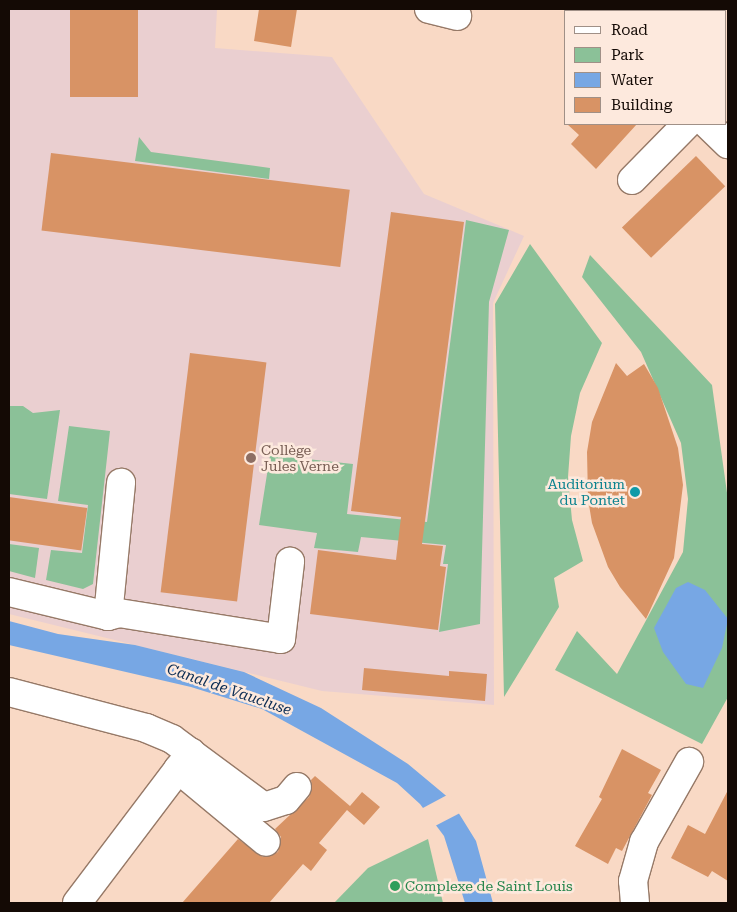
<!DOCTYPE html>
<meta charset="utf-8">
<style>
body{margin:0}
#map{position:relative;width:737px;height:912px;overflow:hidden;background:#f9d9c5;font-family:"Roboto Serif",serif}
div>[style]{position:absolute}
.education>*{inset:0;background:#eacfd0}
.green>*{inset:0;background:#8bc198}
.water>*{inset:0;background:#77a7e4}
.pier>*{inset:0;background:#f9d9c5}
.building>*{inset:0;background:#d89365;transform-origin:0 0}
.roads{filter:drop-shadow(1px 0 #967967) drop-shadow(-1px 0 #967967) drop-shadow(0 1px #967967) drop-shadow(0 -1px #967967)}
.minor>*{height:28px;margin:-14px;padding:0 14px;transform-origin:14px;border-radius:14px;background:#fff}
.dots>*{width:14px;height:14px;translate:-50% -50%;box-sizing:border-box;border:2px solid #fde9dd;border-radius:50%}
span{translate:-50% -50%;white-space:nowrap;text-align:center;line-height:1.15;-webkit-text-stroke:5px #fde9dd;paint-order:stroke}
.education-label{font-size:14px;color:#785e54}
.left{translate:0 -50%;text-align:left}
.culture-label{font-size:14px;color:#0d838f}
.right{translate:-100% -50%;text-align:right}
.leisure-label{font-size:14px;color:#27864d}
.water-label{font-size:15px;color:#0b2c53;font-style:italic}
.frame{position:absolute;inset:0;border:10px solid #140a05;pointer-events:none}
.legend{position:absolute;left:564px;top:10px;width:162px;height:115px;box-sizing:border-box;background:#fde9dd;border:1px solid #a09087;margin:0;padding:6px 9px;list-style:none;font-size:15px;color:#140a05}
.legend li{display:flex;align-items:center;gap:10px;height:25px}
.legend b{width:25px;border:1px solid #a09087}
</style>
<div id="map">
<div class="education">
<i style="clip-path:polygon(9px 9px,217px 9px,215px 48px,332px 57px,424px 194px,524px 236px,493px 303px,494px 705px,322px 691px,9px 614px)"></i>
</div>
<div class="green">
<i style="clip-path:polygon(139px 137px,151px 152px,270px 168px,269px 179px,135px 161px)"></i>
<i style="clip-path:polygon(466px 220px,509px 230px,489px 302px,480px 624px,439px 632px,448px 564px,443px 564px,446px 545px,361px 537px,358px 552px,314px 548px,317px 533px,259px 525px,270px 455px,353px 464px,347px 514px,427px 522px)"></i>
<i style="clip-path:polygon(530px 244px,602px 343px,580px 393px,571px 436px,568px 477px,572px 520px,583px 561px,554px 578px,559px 607px,504px 697px,495px 304px)"></i>
<i style="clip-path:polygon(590px 255px,712px 385px,728px 500px,728px 697px,702px 744px,555px 670px,577px 631px,617px 674px,683px 552px,688px 499px,681px 443px,641px 352px,582px 277px)"></i>
<i style="clip-path:polygon(9px 406px,23px 406px,33px 413px,60px 410px,47px 499px,9px 494px)"></i>
<i style="clip-path:polygon(69px 426px,110px 431px,93px 584px,83px 589px,46px 580px,51px 550px,82px 553px,88px 505px,58px 501px)"></i>
<i style="clip-path:polygon(9px 544px,39px 548px,35px 578px,9px 571px)"></i>
<i style="clip-path:polygon(428px 839px,443px 903px,334px 903px,368px 868px)"></i>
</div>
<div class="water">
<i style="clip-path:polygon(688px 582px,705px 590px,728px 619px,722px 648px,703px 688px,686px 684px,663px 652px,654px 628px,676px 588px)"></i>
<i style="clip-path:polygon(9px 621px,58px 634px,135px 645px,244px 672px,321px 708px,408px 764px,450px 799px,476px 841px,493px 903px,465px 903px,444px 836px,420px 804px,397px 783px,262px 709px,191px 687px,9px 645px)"></i>
</div>
<div class="pier">
<i style="clip-path:polygon(449px 794px,462px 812px,435px 826px,421px 809px)"></i>
</div>
<div class="building">
<i style="left:70px;top:9px;width:68px;height:88px"></i>
<i style="clip-path:polygon(259px 9px,297px 9px,291px 47px,254px 41px)"></i>
<i style="clip-path:polygon(567px 124px,637px 124px,596px 169px,571px 144px,579px 135px)"></i>
<i style="left:51px;top:153px;width:301px;height:78px;rotate:7deg"></i>
<i style="left:696px;top:156px;width:42px;height:103px;rotate:46deg"></i>
<i style="clip-path:polygon(391px 212px,464px 222px,422px 544px,443px 546px,440px 566px,446px 567px,438px 630px,310px 614px,318px 550px,396px 560px,401px 517px,351px 511px)"></i>
<i style="left:190px;top:353px;width:77px;height:241px;rotate:7deg"></i>
<i style="clip-path:polygon(616px 363px,627px 376px,644px 364px,658px 388px,678px 448px,683px 485px,674px 558px,646px 619px,620px 587px,608px 567px,592px 523px,588px 499px,587px 452px,592px 422px)"></i>
<i style="left:9px;top:497px;width:79px;height:43px;rotate:8deg"></i>
<i style="clip-path:polygon(364px 668px,449px 676px,449px 671px,487px 674px,485px 701px,362px 690px)"></i>
<i style="clip-path:polygon(622px 749px,661px 770px,648px 793px,652px 795px,622px 851px,616px 848px,608px 864px,575px 846px,602px 799px,599px 797px)"></i>
<i style="clip-path:polygon(315px 776px,350px 806px,362px 792px,380px 807px,364px 825px,347px 810px,319px 843px,327px 850px,311px 871px,303px 864px,269px 903px,182px 903px,238px 839px,263px 857px,278px 852px,281px 837px,275px 829px,309px 797px,312px 789px,311px 780px)"></i>
<i style="clip-path:polygon(728px 790px,728px 881px,712px 871px,708px 877px,671px 858px,688px 825px,705px 834px)"></i>
</div>
<div class="roads">
<div class="minor">
<i style="left:429px;top:9px;width:29px;rotate:14deg"></i>
<i style="left:586px;top:9px;width:3px;rotate:45deg"></i>
<i style="left:689px;top:11px;width:2px;rotate:-63deg"></i>
<i style="left:707px;top:124px;width:29px;rotate:44deg"></i>
<i style="left:632px;top:180px;width:78px;rotate:-45.5deg"></i>
<i style="left:9px;top:592px;width:102px;rotate:13.6deg"></i>
<i style="left:108px;top:616px;width:134px;rotate:-84.4deg"></i>
<i style="left:108px;top:616px;width:11px;rotate:-15deg"></i>
<i style="left:119px;top:613px;width:164px;rotate:9.1deg"></i>
<i style="left:281px;top:639px;width:78px;rotate:-83.3deg"></i>
<i style="left:9px;top:692px;width:142px;rotate:14.7deg"></i>
<i style="left:146px;top:728px;width:28px;rotate:23deg"></i>
<i style="left:172px;top:739px;width:114px;rotate:36.5deg"></i>
<i style="left:264px;top:807px;width:23px;rotate:-18deg"></i>
<i style="left:286px;top:800px;width:17px;rotate:-50deg"></i>
<i style="left:178px;top:769px;width:114px;rotate:39.7deg"></i>
<i style="left:77px;top:903px;width:189px;rotate:-52.9deg"></i>
<i style="left:635px;top:903px;width:22px;rotate:-95deg"></i>
<i style="left:633px;top:881px;width:41px;rotate:-74.2deg"></i>
<i style="left:644px;top:842px;width:92px;rotate:-60.6deg"></i>
</div>
</div>
<div class="dots">
<i style="left:251px;top:458px;background:#8d6e63"></i>
<i style="left:635px;top:492px;background:#0f9aa8"></i>
<i style="left:395px;top:886px;background:#2e9e5b"></i>
</div>
<div class="education-label">
<span class="left" style="left:261px;top:458px">Collège<br>Jules Verne</span>
</div>
<div class="culture-label">
<span class="right" style="left:625px;top:492px">Auditorium<br>du Pontet</span>
</div>
<div class="leisure-label">
<span class="left" style="left:405px;top:886px">Complexe de Saint Louis</span>
</div>
<div class="water-label">
<span style="left:229px;top:690px;rotate:19deg">Canal de Vaucluse</span>
</div>
<div class="frame"></div>
<ul class="legend">
<li><b style="height:6px;background:#fff"></b>Road</li>
<li><b style="height:14px;background:#8bc198"></b>Park</li>
<li><b style="height:14px;background:#77a7e4"></b>Water</li>
<li><b style="height:14px;background:#d89365"></b>Building</li>
</ul>
</div>
